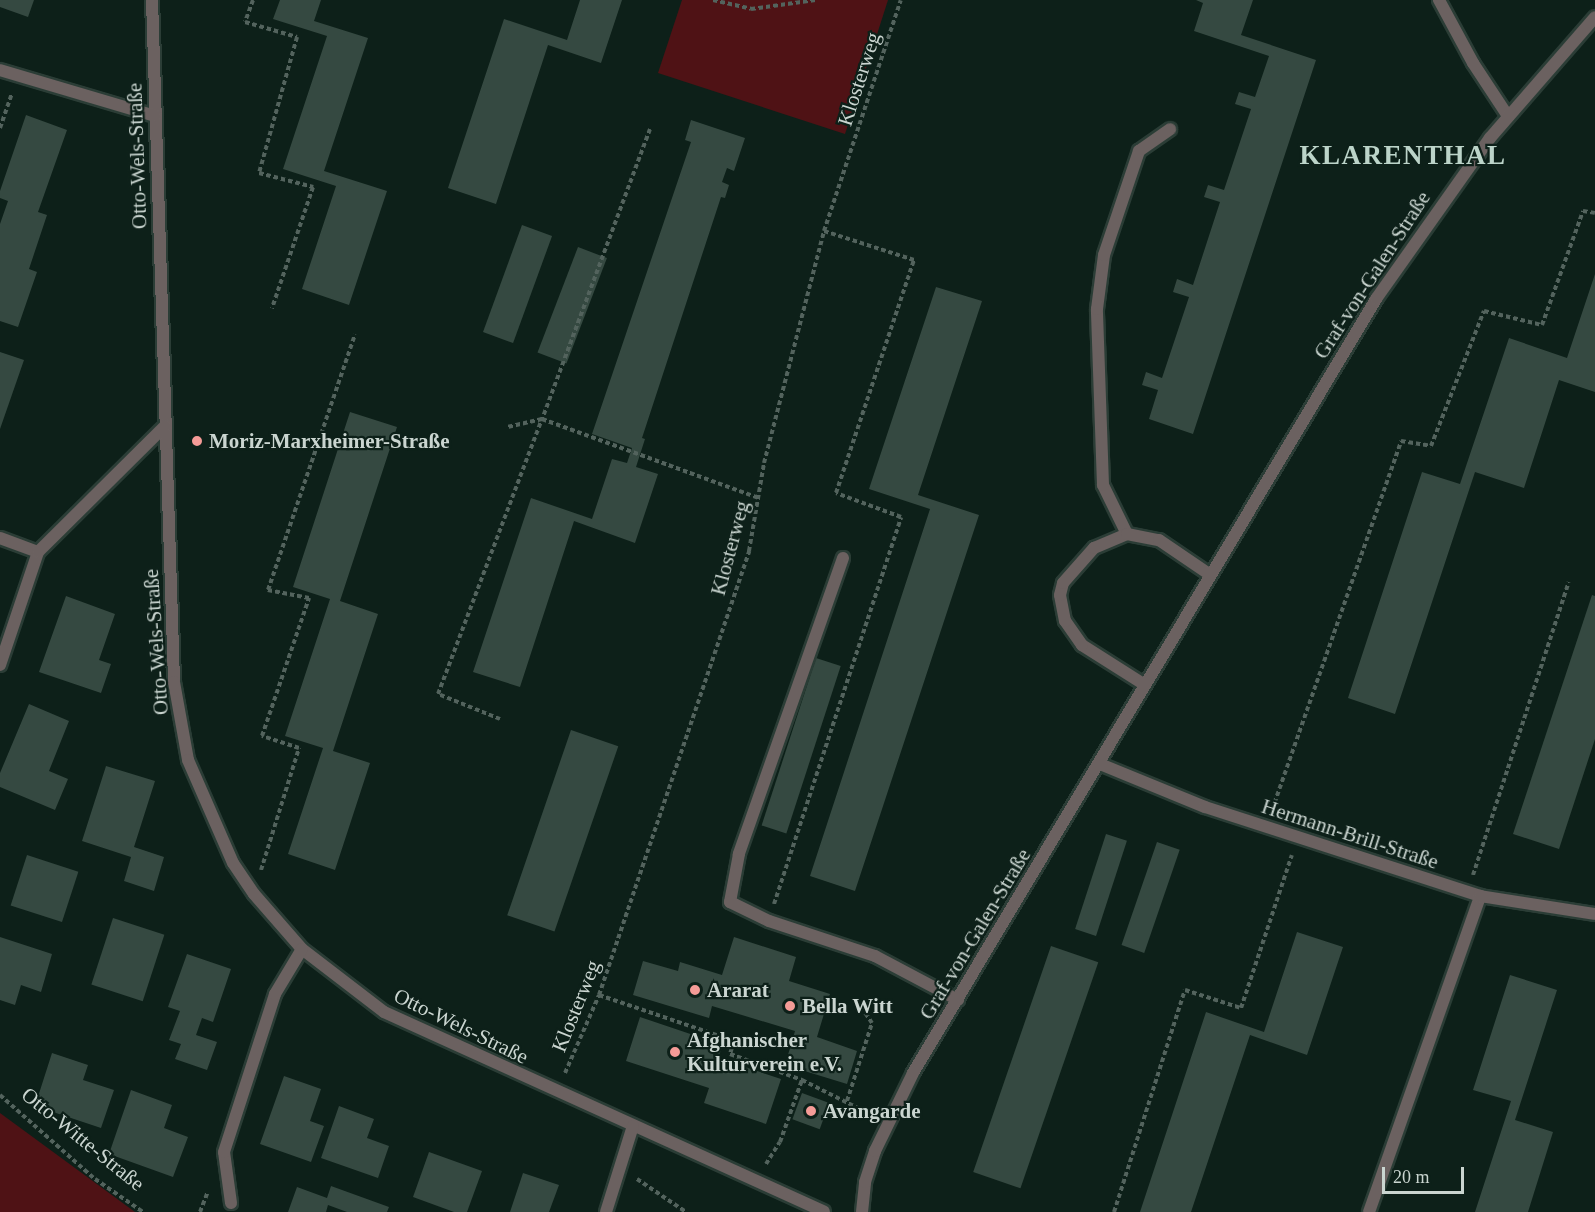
<!DOCTYPE html>
<meta charset="utf-8">
<style>
body{margin:0}
#map{position:relative;width:1595px;height:1212px;overflow:hidden;background:#0d2019;font-family:Georgia,serif}
div>[style]{position:absolute}
.green>*{inset:0;background:#4f1215}
.building>*{inset:0;background:#354941;transform-origin:0 0}
.path>*{height:4px;margin-top:-2px;transform-origin:0;background:repeating-linear-gradient(90deg,#53635d 0 4.5px,transparent 0 7.5px)}
.roads{filter:drop-shadow(2px 0 #2b3d36) drop-shadow(-2px 0 #2b3d36) drop-shadow(0 2px #2b3d36) drop-shadow(0 -2px #2b3d36)}
.service>*{height:12px;margin:-6px;padding:0 6px;transform-origin:6px;border-radius:6px;background:#6b6160}
.minor>*{height:12px;margin:-6px;padding:0 6px;transform-origin:6px;border-radius:6px;background:#6b6160}
.dots>*{width:16px;height:16px;translate:-50% -50%;box-sizing:border-box;border:3px solid #0d2019;border-radius:50%}
span{translate:-50% -50%;white-space:nowrap;text-align:center;line-height:1.15;-webkit-text-stroke:4.5px #0d2019;paint-order:stroke}
.street-label{font-size:21px;color:#cad5d0}
.poi-label{font-size:21px;color:#cad5d0;font-weight:700}
.left{translate:0 -50%;text-align:left}
.district-label{font-size:27px;color:#bcd4c9;font-weight:700;letter-spacing:1.5px}
.scale{position:absolute;left:1382px;top:1167px;width:82px;height:27px;box-sizing:border-box;border:3px solid #cad5d0;border-top:0;padding-left:8px;font-size:18px;line-height:21px;white-space:nowrap;color:#cad5d0;-webkit-text-stroke:4px #0d2019;paint-order:stroke}
</style>
<div id="map">
<div class="green">
<i style="clip-path:polygon(682px 0,888px 0,845px 134px,658px 73px)"></i>
<i style="clip-path:polygon(0 1113px,135px 1212px,0 1212px)"></i>
</div>
<div class="building">
<i style="clip-path:polygon(0 0,34px 0,28px 17px,0 7px)"></i>
<i style="clip-path:polygon(280px 0,321px 0,314px 21px,368px 38px,324px 171px,387px 191px,349px 305px,302px 289px,336px 186px,283px 169px,327px 36px,273px 19px)"></i>
<i style="clip-path:polygon(580px 0,622px 0,601px 63px,548px 45px,496px 204px,448px 188px,504px 19px,567px 40px)"></i>
<i style="clip-path:polygon(1196px 0,1253px 0,1241px 35px,1316px 60px,1193px 434px,1149px 419px,1158px 390px,1142px 385px,1146px 372px,1162px 378px,1189px 297px,1173px 292px,1177px 279px,1193px 285px,1220px 202px,1204px 197px,1208px 185px,1224px 190px,1251px 109px,1235px 104px,1239px 92px,1255px 97px,1269px 56px,1194px 31px,1203px 3px)"></i>
<i style="clip-path:polygon(26px 115px,67px 130px,38px 212px,47px 215px,29px 269px,37px 272px,18px 327px,0 321px,0 224px,8px 201px,0 198px,0 191px)"></i>
<i style="clip-path:polygon(691px 120px,745px 138px,734px 171px,727px 168px,722px 182px,729px 185px,725px 198px,721px 197px,642px 438px,645px 439px,636px 467px,658px 474px,635px 543px,574px 521px,520px 687px,473px 672px,531px 498px,592px 519px,612px 459px,627px 463px,632px 448px,592px 434px,691px 142px,685px 140px)"></i>
<i style="left:522px;top:225px;width:32px;height:114px;rotate:20deg"></i>
<i style="left:578px;top:247px;width:31px;height:113px;rotate:21deg"></i>
<i style="clip-path:polygon(1595px 274px,1595px 392px,1559px 380px,1524px 488px,1475px 472px,1395px 714px,1348px 698px,1422px 472px,1460px 484px,1509px 338px,1567px 358px)"></i>
<i style="clip-path:polygon(936px 287px,982px 301px,918px 495px,979px 515px,855px 891px,810px 876px,930px 509px,869px 489px)"></i>
<i style="clip-path:polygon(0 352px,24px 360px,0 429px)"></i>
<i style="clip-path:polygon(350px 412px,397px 427px,340px 601px,378px 614px,333px 751px,370px 763px,335px 870px,288px 854px,323px 748px,285px 736px,330px 599px,293px 587px)"></i>
<i style="clip-path:polygon(1592px 595px,1595px 596px,1595px 739px,1559px 849px,1513px 834px)"></i>
<i style="clip-path:polygon(66px 596px,115px 614px,99px 660px,111px 664px,101px 693px,39px 672px)"></i>
<i style="left:816px;top:658px;width:26px;height:176px;rotate:18deg"></i>
<i style="clip-path:polygon(29px 704px,69px 721px,49px 771px,68px 779px,55px 810px,0 787px,0 773px)"></i>
<i style="left:571px;top:730px;width:50px;height:196px;rotate:19deg"></i>
<i style="clip-path:polygon(106px 766px,155px 781px,134px 847px,164px 857px,154px 891px,124px 881px,131px 857px,82px 841px)"></i>
<i style="left:1106px;top:834px;width:22px;height:100px;rotate:18deg"></i>
<i style="left:1157px;top:842px;width:24px;height:109px;rotate:19deg"></i>
<i style="left:27px;top:855px;width:54px;height:53px;rotate:18deg"></i>
<i style="left:113px;top:918px;width:54px;height:70px;rotate:18deg"></i>
<i style="clip-path:polygon(1297px 932px,1343px 947px,1307px 1055px,1250px 1035px,1191px 1212px,1140px 1212px,1206px 1012px,1264px 1032px)"></i>
<i style="clip-path:polygon(0 937px,52px 954px,41px 992px,21px 985px,15px 1005px,0 1000px)"></i>
<i style="clip-path:polygon(734px 937px,796px 957px,789px 981px,830px 994px,817px 1037px,857px 1051px,847px 1084px,785px 1065px,795px 1031px,712px 1006px,709px 1018px,633px 995px,643px 961px,678px 971px,680px 962px,722px 975px)"></i>
<i style="left:1051px;top:946px;width:50px;height:239px;rotate:19deg"></i>
<i style="clip-path:polygon(187px 954px,231px 969px,213px 1022px,202px 1018px,196px 1035px,217px 1042px,207px 1070px,175px 1059px,181px 1044px,169px 1040px,180px 1011px,168px 1007px)"></i>
<i style="clip-path:polygon(1510px 975px,1557px 990px,1515px 1120px,1553px 1132px,1528px 1212px,1475px 1212px,1511px 1101px,1473px 1090px)"></i>
<i style="clip-path:polygon(640px 1017px,723px 1045px,718px 1058px,781px 1079px,766px 1124px,704px 1103px,709px 1088px,626px 1061px)"></i>
<i style="clip-path:polygon(52px 1053px,88px 1065px,83px 1080px,114px 1090px,101px 1128px,35px 1106px)"></i>
<i style="clip-path:polygon(284px 1076px,321px 1089px,310px 1121px,324px 1126px,311px 1162px,260px 1144px)"></i>
<i style="clip-path:polygon(131px 1090px,172px 1105px,164px 1128px,188px 1137px,173px 1177px,109px 1154px)"></i>
<i style="left:802px;top:1093px;width:29px;height:28px;rotate:20deg"></i>
<i style="clip-path:polygon(339px 1106px,374px 1119px,367px 1138px,389px 1146px,378px 1178px,321px 1158px)"></i>
<i style="clip-path:polygon(429px 1152px,482px 1171px,467px 1212px,454px 1212px,413px 1197px)"></i>
<i style="clip-path:polygon(523px 1173px,559px 1185px,549px 1212px,510px 1212px)"></i>
<i style="clip-path:polygon(331px 1186px,389px 1207px,387px 1212px,347px 1212px,328px 1205px,326px 1212px,288px 1212px,297px 1187px,327px 1198px)"></i>
</div>
<div class="path">
<i style="left:253px;top:0;width:23px;rotate:110deg"></i>
<i style="left:245px;top:22px;width:54px;rotate:16.1deg"></i>
<i style="left:297px;top:37px;width:141px;rotate:105.6deg"></i>
<i style="left:259px;top:173px;width:56px;rotate:14.5deg"></i>
<i style="left:313px;top:187px;width:128px;rotate:108.7deg"></i>
<i style="left:713px;top:0;width:39px;rotate:13deg"></i>
<i style="left:751px;top:9px;width:65px;rotate:-8deg"></i>
<i style="left:0;top:128px;width:36px;rotate:-71deg"></i>
<i style="left:650px;top:129px;width:309px;rotate:110.4deg"></i>
<i style="left:542px;top:419px;width:231px;rotate:20deg"></i>
<i style="left:500px;top:719px;width:67px;rotate:-158deg"></i>
<i style="left:438px;top:694px;width:294px;rotate:-69.3deg"></i>
<i style="left:542px;top:419px;width:37px;rotate:167deg"></i>
<i style="left:1272px;top:810px;width:391px;rotate:-70.7deg"></i>
<i style="left:1401px;top:441px;width:30px;rotate:9deg"></i>
<i style="left:1431px;top:446px;width:145px;rotate:-68.6deg"></i>
<i style="left:1484px;top:311px;width:60px;rotate:13.6deg"></i>
<i style="left:1542px;top:325px;width:121px;rotate:-70.2deg"></i>
<i style="left:1583px;top:211px;width:12px;rotate:9deg"></i>
<i style="left:261px;top:870px;width:128px;rotate:-72.7deg"></i>
<i style="left:299px;top:748px;width:39px;rotate:-162deg"></i>
<i style="left:262px;top:736px;width:146px;rotate:-71.2deg"></i>
<i style="left:309px;top:598px;width:42px;rotate:-169deg"></i>
<i style="left:268px;top:590px;width:270px;rotate:-71.2deg"></i>
<i style="left:1473px;top:875px;width:308px;rotate:-71.9deg"></i>
<i style="left:774px;top:904px;width:407px;rotate:-71.8deg"></i>
<i style="left:901px;top:517px;width:69px;rotate:-159.7deg"></i>
<i style="left:836px;top:493px;width:246px;rotate:-71.5deg"></i>
<i style="left:914px;top:260px;width:95px;rotate:-162.1deg"></i>
<i style="left:599px;top:995px;width:143px;rotate:18.8deg"></i>
<i style="left:734px;top:1041px;width:14px;rotate:107deg"></i>
<i style="left:730px;top:1054px;width:77px;rotate:19.9deg"></i>
<i style="left:802px;top:1080px;width:78px;rotate:26.6deg"></i>
<i style="left:565px;top:1073px;width:85px;rotate:-66.4deg"></i>
<i style="left:599px;top:995px;width:469px;rotate:-71.3deg"></i>
<i style="left:749px;top:551px;width:89px;rotate:-80.3deg"></i>
<i style="left:764px;top:463px;width:240px;rotate:-75.5deg"></i>
<i style="left:824px;top:231px;width:243px;rotate:-71.6deg"></i>
<i style="left:0;top:1095px;width:127px;rotate:41.5deg"></i>
<i style="left:95px;top:1179px;width:58px;rotate:34.5deg"></i>
<i style="left:847px;top:1101px;width:82px;rotate:-72.2deg"></i>
<i style="left:872px;top:1023px;width:22px;rotate:-124deg"></i>
<i style="left:766px;top:1164px;width:26px;rotate:-58deg"></i>
<i style="left:780px;top:1142px;width:66px;rotate:-70.5deg"></i>
<i style="left:637px;top:1179px;width:59px;rotate:34deg"></i>
<i style="left:200px;top:1212px;width:22px;rotate:-69deg"></i>
<i style="left:1114px;top:1212px;width:233px;rotate:-72.3deg"></i>
<i style="left:1185px;top:990px;width:59px;rotate:17.8deg"></i>
<i style="left:1241px;top:1008px;width:161px;rotate:-71.6deg"></i>
</div>
<div class="roads">
<div class="service">
<i style="left:843px;top:558px;width:314px;rotate:109.4deg"></i>
<i style="left:739px;top:854px;width:49px;rotate:100.6deg"></i>
<i style="left:730px;top:902px;width:43px;rotate:26deg"></i>
<i style="left:769px;top:921px;width:112px;rotate:18.3deg"></i>
<i style="left:875px;top:956px;width:94px;rotate:27.9deg"></i>
<i style="left:1369px;top:1212px;width:335px;rotate:-70.6deg"></i>
</div>
<div class="minor">
<i style="left:152px;top:0;width:682px;rotate:88.15deg"></i>
<i style="left:174px;top:682px;width:79px;rotate:79.8deg"></i>
<i style="left:188px;top:760px;width:112px;rotate:66.4deg"></i>
<i style="left:233px;top:863px;width:37px;rotate:56deg"></i>
<i style="left:254px;top:894px;width:73px;rotate:48.9deg"></i>
<i style="left:302px;top:949px;width:103px;rotate:37.5deg"></i>
<i style="left:384px;top:1012px;width:483px;rotate:24.4deg"></i>
<i style="left:1439px;top:0;width:72px;rotate:61.6deg"></i>
<i style="left:1473px;top:63px;width:64px;rotate:56.6deg"></i>
<i style="left:0;top:70px;width:162px;rotate:16.5deg"></i>
<i style="left:1127px;top:534px;width:55px;rotate:-116.1deg"></i>
<i style="left:1103px;top:485px;width:176px;rotate:-92deg"></i>
<i style="left:1097px;top:309px;width:54px;rotate:-82.6deg"></i>
<i style="left:1104px;top:255px;width:110px;rotate:-71.4deg"></i>
<i style="left:1139px;top:151px;width:38px;rotate:-35deg"></i>
<i style="left:0;top:538px;width:40px;rotate:20.2deg"></i>
<i style="left:0;top:665px;width:119px;rotate:-71.4deg"></i>
<i style="left:38px;top:552px;width:179px;rotate:-44.8deg"></i>
<i style="left:1145px;top:685px;width:75px;rotate:-147.6deg"></i>
<i style="left:1082px;top:645px;width:29px;rotate:-125deg"></i>
<i style="left:1065px;top:621px;width:26px;rotate:-101deg"></i>
<i style="left:1060px;top:595px;width:12px;rotate:-76deg"></i>
<i style="left:1063px;top:583px;width:47px;rotate:-48.5deg"></i>
<i style="left:1094px;top:548px;width:36px;rotate:-23deg"></i>
<i style="left:1127px;top:534px;width:33px;rotate:11deg"></i>
<i style="left:1159px;top:540px;width:60px;rotate:34.2deg"></i>
<i style="left:1100px;top:764px;width:113px;rotate:22.3deg"></i>
<i style="left:1205px;top:807px;width:289px;rotate:17.9deg"></i>
<i style="left:1480px;top:896px;width:116px;rotate:8.9deg"></i>
<i style="left:231px;top:1203px;width:51px;rotate:-97.8deg"></i>
<i style="left:224px;top:1152px;width:166px;rotate:-72.1deg"></i>
<i style="left:275px;top:994px;width:52px;rotate:-59deg"></i>
<i style="left:606px;top:1212px;width:90px;rotate:-72.6deg"></i>
<i style="left:862px;top:1212px;width:30px;rotate:-84deg"></i>
<i style="left:865px;top:1182px;width:33px;rotate:-72deg"></i>
<i style="left:875px;top:1151px;width:87px;rotate:-64deg"></i>
<i style="left:913px;top:1073px;width:902px;rotate:-59.11deg"></i>
<i style="left:1376px;top:299px;width:197px;rotate:-54.7deg"></i>
<i style="left:1490px;top:138px;width:160px;rotate:-49deg"></i>
</div>
</div>
<div class="dots">
<i style="left:197px;top:441px;background:#f59b97"></i>
<i style="left:695px;top:990px;background:#f59b97"></i>
<i style="left:790px;top:1006px;background:#f59b97"></i>
<i style="left:675px;top:1052px;background:#f59b97"></i>
<i style="left:811px;top:1111px;background:#f59b97"></i>
</div>
<div class="street-label">
<span style="left:859px;top:79px;rotate:-72deg">Klosterweg</span>
<span style="left:137px;top:156px;rotate:-92deg">Otto-Wels-Straße</span>
<span style="left:1372px;top:275px;rotate:-57deg">Graf-von-Galen-Straße</span>
<span style="left:730px;top:548px;rotate:-75deg">Klosterweg</span>
<span style="left:156px;top:642px;rotate:-94deg">Otto-Wels-Straße</span>
<span style="left:1350px;top:834px;rotate:18deg">Hermann-Brill-Straße</span>
<span style="left:975px;top:934px;rotate:-59deg">Graf-von-Galen-Straße</span>
<span style="left:576px;top:1006px;rotate:-68deg">Klosterweg</span>
<span style="left:461px;top:1026px;rotate:26deg">Otto-Wels-Straße</span>
<span style="left:83px;top:1139px;rotate:39deg">Otto-Witte-Straße</span>
</div>
<div class="poi-label">
<span class="left" style="left:209px;top:441px">Moriz-Marxheimer-Straße</span>
<span class="left" style="left:707px;top:990px">Ararat</span>
<span class="left" style="left:802px;top:1006px">Bella Witt</span>
<span class="left" style="left:687px;top:1052px">Afghanischer<br>Kulturverein e.V.</span>
<span class="left" style="left:823px;top:1111px">Avangarde</span>
</div>
<div class="district-label">
<span style="left:1403px;top:156px">KLARENTHAL</span>
</div>
<div class="scale">20 m</div>
</div>
